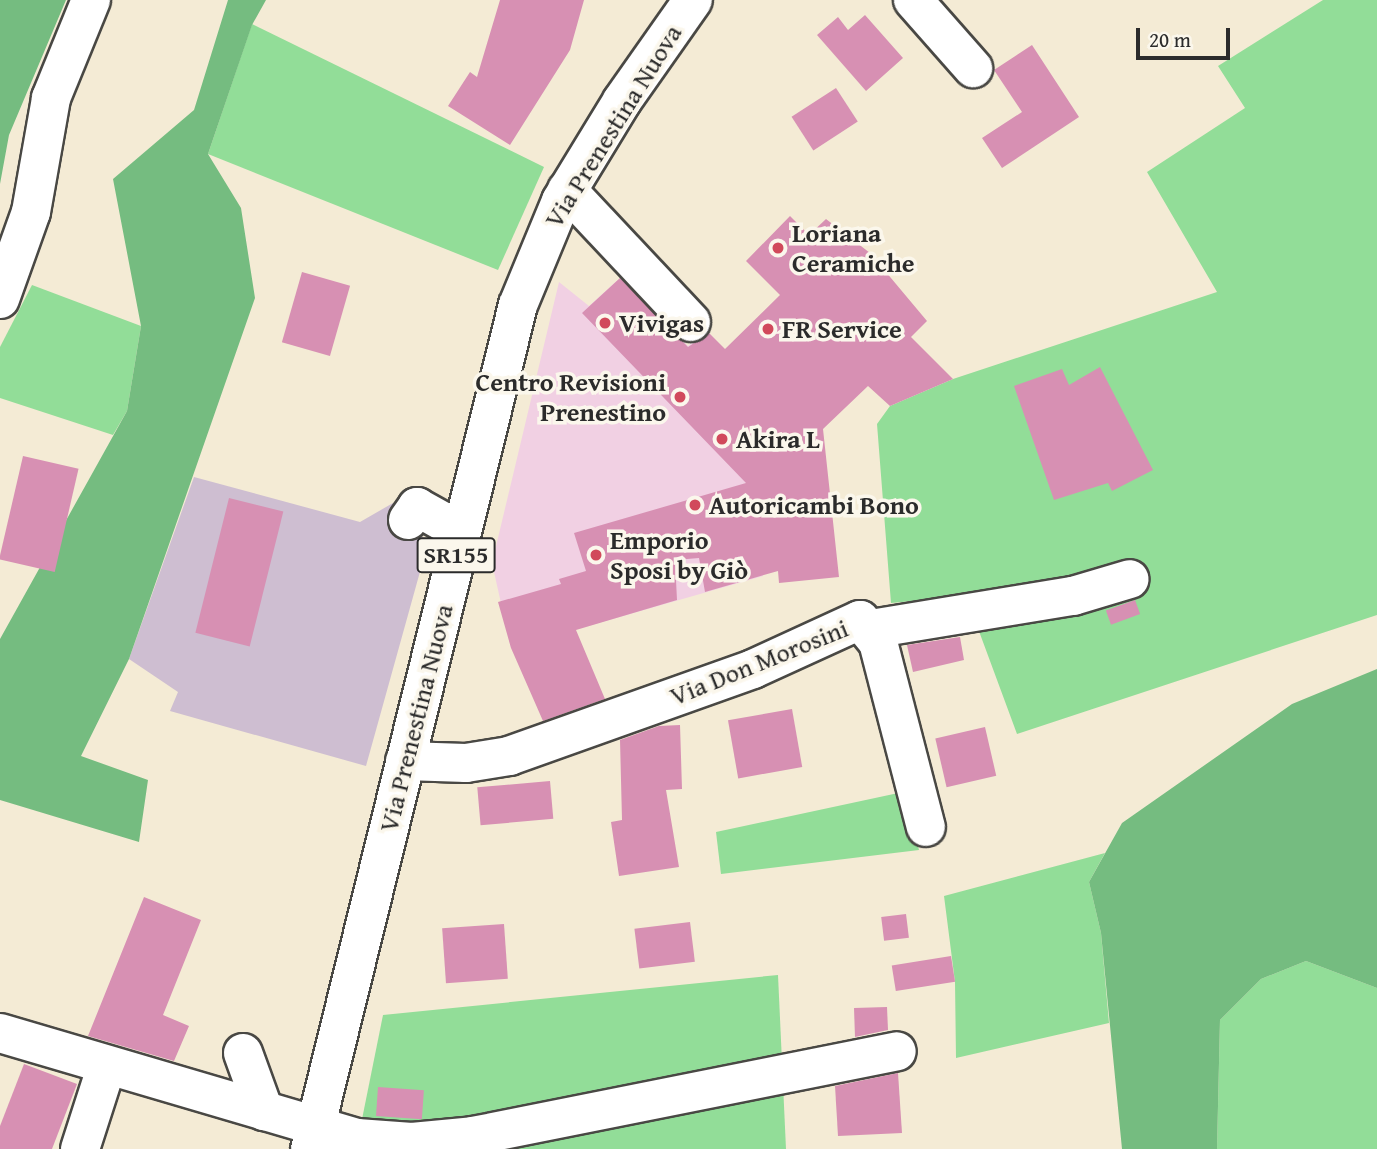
<!DOCTYPE html>
<meta charset="utf-8">
<style>
body{margin:0}
#map{position:relative;width:1377px;height:1149px;overflow:hidden;background:#f4ebd5;font-family:"Gentium Book Plus",serif}
div>[style]{position:absolute}
.built>*{inset:0;background:#f1d0e3}
.industrial>*{inset:0;background:#cebed1}
.green>*{inset:0;background:#92dd98}
.forest>*{inset:0;background:#75bc80}
.building>*{inset:0;background:#d790b3;transform-origin:0 0}
.roads{filter:drop-shadow(2px 0 #494844) drop-shadow(-2px 0 #494844) drop-shadow(0 2px #494844) drop-shadow(0 -2px #494844)}
.minor>*{height:38px;margin:-19px;padding:0 19px;transform-origin:19px;border-radius:19px;background:#fff}
.major>*{height:38px;margin:-19px;padding:0 19px;transform-origin:19px;border-radius:19px;background:#fff}
.dots>*{width:19px;height:19px;translate:-50% -50%;box-sizing:border-box;border:4px solid #fbf7ec;border-radius:50%}
span{translate:-50% -50%;white-space:nowrap;text-align:center;line-height:1.15;-webkit-text-stroke:7px #fbf7ec;paint-order:stroke}
.shield-label span{padding:2px 5px;background:#fbf7ec;border:2px solid;border-radius:5px;-webkit-text-stroke-width:0}
.shield-label{font-size:24px;color:#2b2b2b;font-weight:700}
.street-label{font-size:26px;color:#2b2b2b}
.poi-label{font-size:26px;color:#2b2b2b;font-weight:700}
.left{translate:0 -50%;text-align:left}
.right{translate:-100% -50%;text-align:right}
.scale{position:absolute;left:1136px;top:28px;width:94px;height:32px;box-sizing:border-box;border:4px solid #2b2b2b;border-top:0;padding-left:9px;font-size:21px;line-height:24px;white-space:nowrap;color:#2b2b2b;-webkit-text-stroke:5px #fbf7ec;paint-order:stroke}
</style>
<div id="map">
<div class="built">
<i style="clip-path:polygon(621px 277px,688px 346px,706px 330px,792px 419px,751px 535px,763px 576px,511px 648px,492px 563px,559px 282px,589px 306px)"></i>
</div>
<div class="industrial">
<i style="clip-path:polygon(194px 477px,360px 522px,393px 503px,428px 543px,366px 766px,170px 711px,178px 692px,129px 659px)"></i>
</div>
<div class="green">
<i style="clip-path:polygon(1323px 0,1377px 0,1377px 615px,1017px 734px,966px 596px,891px 603px,877px 424px,890px 406px,953px 379px,1217px 292px,1147px 172px,1245px 108px,1218px 66px)"></i>
<i style="clip-path:polygon(252px 24px,544px 167px,498px 270px,208px 154px)"></i>
<i style="clip-path:polygon(32px 285px,141px 326px,127px 411px,113px 435px,0 398px,0 347px)"></i>
<i style="clip-path:polygon(903px 792px,919px 850px,721px 874px,716px 832px)"></i>
<i style="clip-path:polygon(1105px 853px,1089px 882px,1101px 933px,1109px 1023px,956px 1058px,955px 982px,944px 896px)"></i>
<i style="clip-path:polygon(1306px 961px,1377px 988px,1377px 1149px,1217px 1149px,1220px 1020px,1261px 979px)"></i>
<i style="clip-path:polygon(778px 975px,786px 1149px,356px 1149px,383px 1015px)"></i>
</div>
<div class="forest">
<i style="clip-path:polygon(0 0,66px 0,9px 135px,0 184px)"></i>
<i style="clip-path:polygon(228px 0,266px 0,252px 25px,208px 154px,241px 208px,255px 298px,129px 659px,81px 756px,148px 780px,139px 842px,0 800px,0 639px,127px 411px,141px 326px,113px 179px,194px 110px)"></i>
<i style="clip-path:polygon(1377px 669px,1377px 988px,1306px 961px,1261px 979px,1220px 1020px,1217px 1149px,1122px 1149px,1101px 933px,1089px 882px,1122px 823px,1292px 704px)"></i>
</div>
<div class="building">
<i style="clip-path:polygon(500px 0,584px 0,570px 50px,510px 145px,448px 106px,470px 72px,477px 77px)"></i>
<i style="clip-path:polygon(865px 15px,903px 58px,866px 91px,817px 35px,838px 17px,848px 30px)"></i>
<i style="clip-path:polygon(1032px 45px,1079px 117px,1002px 168px,982px 138px,1022px 112px,994px 70px)"></i>
<i style="left:836px;top:88px;width:40px;height:53px;rotate:57deg"></i>
<i style="clip-path:polygon(790px 216px,809px 235px,826px 219px,870px 253px,927px 321px,911px 337px,953px 379px,890px 406px,868px 386px,823px 429px,839px 577px,779px 583px,778px 571px,705px 592px,699px 558px,675px 560px,677px 600px,576px 630px,605px 699px,543px 721px,511px 648px,498px 602px,561px 584px,559px 579px,586px 571px,574px 533px,746px 483px,582px 313px,620px 278px,688px 347px,709px 333px,725px 349px,780px 295px,746px 261px)"></i>
<i style="left:302px;top:272px;width:50px;height:73px;rotate:16deg"></i>
<i style="clip-path:polygon(1100px 367px,1153px 470px,1112px 491px,1108px 483px,1054px 500px,1014px 386px,1062px 369px,1069px 385px)"></i>
<i style="left:23px;top:456px;width:57px;height:106px;rotate:13deg"></i>
<i style="left:229px;top:498px;width:56px;height:139px;rotate:14deg"></i>
<i style="left:1135px;top:600px;width:15px;height:31px;rotate:70deg"></i>
<i style="clip-path:polygon(960px 637px,964px 660px,913px 672px,907px 645px)"></i>
<i style="left:792px;top:709px;width:59px;height:65px;rotate:80deg"></i>
<i style="clip-path:polygon(680px 725px,682px 789px,666px 790px,679px 867px,619px 876px,611px 822px,622px 820px,620px 740px,659px 726px)"></i>
<i style="left:985px;top:727px;width:50px;height:51px;rotate:77deg"></i>
<i style="left:550px;top:781px;width:38px;height:73px;rotate:85deg"></i>
<i style="clip-path:polygon(144px 897px,201px 920px,163px 1015px,189px 1026px,174px 1061px,88px 1036px)"></i>
<i style="left:906px;top:914px;width:24px;height:25px;rotate:83deg"></i>
<i style="left:690px;top:922px;width:40px;height:56px;rotate:83deg"></i>
<i style="left:504px;top:924px;width:55px;height:62px;rotate:86deg"></i>
<i style="left:951px;top:956px;width:26px;height:60px;rotate:81deg"></i>
<i style="clip-path:polygon(887px 1007px,888px 1030px,855px 1037px,854px 1008px)"></i>
<i style="clip-path:polygon(24px 1064px,77px 1084px,52px 1149px,0 1149px,0 1126px)"></i>
<i style="clip-path:polygon(898px 1073px,902px 1133px,838px 1136px,835px 1086px)"></i>
<i style="left:378px;top:1087px;width:46px;height:29px;rotate:4deg"></i>
</div>
<div class="roads">
<div class="minor">
<i style="left:913px;top:0;width:91px;rotate:48.6deg"></i>
<i style="left:567px;top:190px;width:181px;rotate:46.8deg"></i>
<i style="left:0;top:299px;width:92px;rotate:-70.4deg"></i>
<i style="left:31px;top:212px;width:116px;rotate:-80deg"></i>
<i style="left:51px;top:98px;width:106px;rotate:-67.8deg"></i>
<i style="left:408px;top:520px;width:16px;rotate:-55deg"></i>
<i style="left:417px;top:507px;width:51px;rotate:29.1deg"></i>
<i style="left:871px;top:629px;width:205px;rotate:-9.3deg"></i>
<i style="left:1073px;top:596px;width:59px;rotate:-16.6deg"></i>
<i style="left:405px;top:761px;width:61px;rotate:1.9deg"></i>
<i style="left:466px;top:763px;width:44px;rotate:-9.2deg"></i>
<i style="left:509px;top:756px;width:259px;rotate:-19.6deg"></i>
<i style="left:753px;top:669px;width:118px;rotate:-24.6deg"></i>
<i style="left:860px;top:620px;width:28px;rotate:51deg"></i>
<i style="left:878px;top:642px;width:191px;rotate:75.5deg"></i>
<i style="left:0;top:1033px;width:372px;rotate:16.4deg"></i>
<i style="left:357px;top:1138px;width:55px;rotate:4.2deg"></i>
<i style="left:412px;top:1142px;width:61px;rotate:-5.6deg"></i>
<i style="left:473px;top:1136px;width:432px;rotate:-11.3deg"></i>
<i style="left:243px;top:1053px;width:62px;rotate:70.1deg"></i>
<i style="left:80px;top:1149px;width:88px;rotate:-72.2deg"></i>
</div>
<div class="major">
<i style="left:310px;top:1149px;width:869px;rotate:-76.16deg"></i>
<i style="left:518px;top:305px;width:113px;rotate:-67.5deg"></i>
<i style="left:561px;top:201px;width:117px;rotate:-58.6deg"></i>
<i style="left:622px;top:101px;width:123px;rotate:-54.9deg"></i>
</div>
</div>
<div class="dots">
<i style="left:778px;top:248px;background:#d1495b"></i>
<i style="left:605px;top:323px;background:#d1495b"></i>
<i style="left:768px;top:329px;background:#d1495b"></i>
<i style="left:680px;top:397px;background:#d1495b"></i>
<i style="left:722px;top:439px;background:#d1495b"></i>
<i style="left:695px;top:505px;background:#d1495b"></i>
<i style="left:596px;top:555px;background:#d1495b"></i>
</div>
<div class="shield-label">
<span style="left:456px;top:555px">SR155</span>
</div>
<div class="street-label">
<span style="left:613px;top:126px;rotate:-58deg">Via Prenestina Nuova</span>
<span style="left:759px;top:662px;rotate:-22deg">Via Don Morosini</span>
<span style="left:416px;top:718px;rotate:-76deg">Via Prenestina Nuova</span>
</div>
<div class="poi-label">
<span class="left" style="left:792px;top:248px">Loriana<br>Ceramiche</span>
<span class="left" style="left:619px;top:323px">Vivigas</span>
<span class="left" style="left:782px;top:329px">FR Service</span>
<span class="right" style="left:666px;top:397px">Centro Revisioni<br>Prenestino</span>
<span class="left" style="left:736px;top:439px">Akira L</span>
<span class="left" style="left:709px;top:505px">Autoricambi Bono</span>
<span class="left" style="left:610px;top:555px">Emporio<br>Sposi by Giò</span>
</div>
<div class="scale">20 m</div>
</div>
